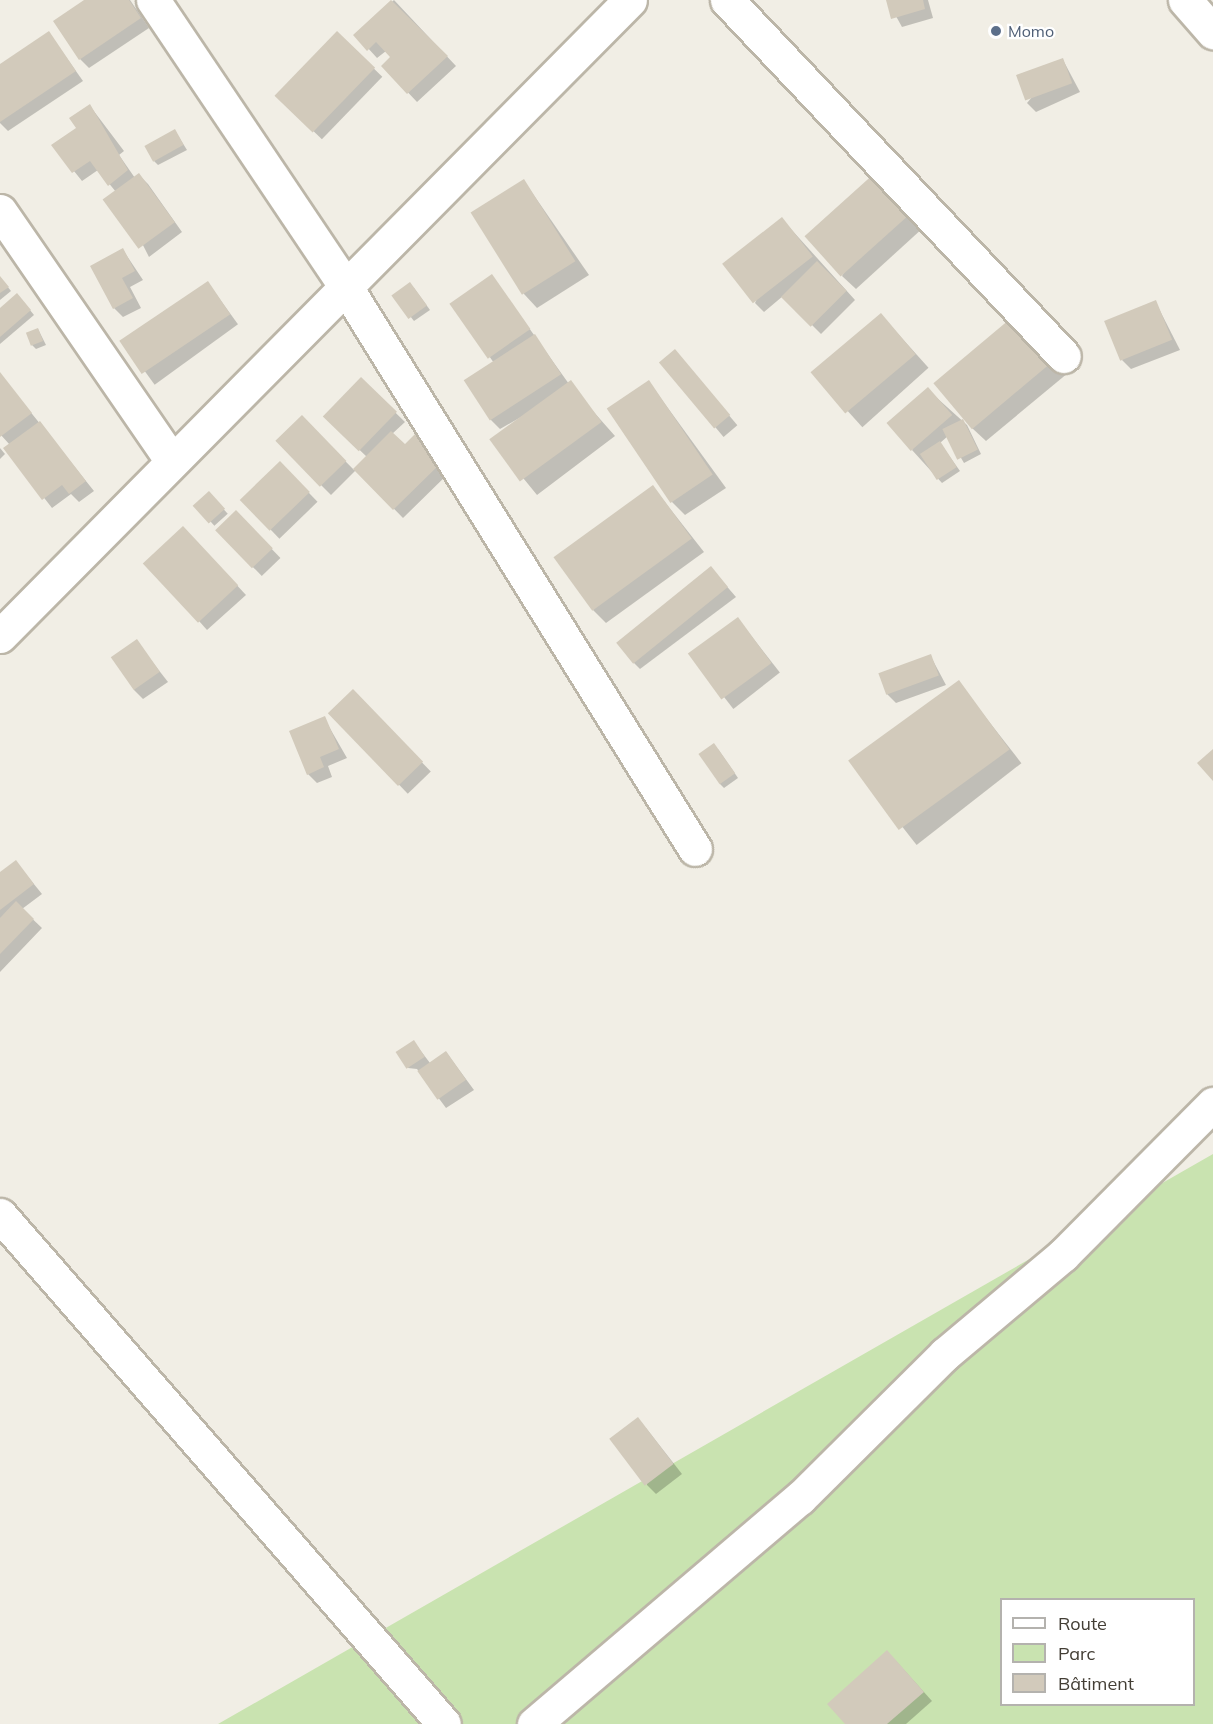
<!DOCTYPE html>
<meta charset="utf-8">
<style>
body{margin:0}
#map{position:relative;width:1213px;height:1724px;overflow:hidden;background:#f1eee5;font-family:Mulish,sans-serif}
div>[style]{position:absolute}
.green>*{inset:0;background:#c9e3b0}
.shadow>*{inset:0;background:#0003;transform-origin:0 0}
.building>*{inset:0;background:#d2cabb;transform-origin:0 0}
.roads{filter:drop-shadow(2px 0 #bcb6a8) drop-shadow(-2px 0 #bcb6a8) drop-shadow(0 2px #bcb6a8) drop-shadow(0 -2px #bcb6a8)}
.minor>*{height:33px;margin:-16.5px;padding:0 16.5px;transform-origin:16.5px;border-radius:16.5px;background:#fff}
.dots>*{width:16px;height:16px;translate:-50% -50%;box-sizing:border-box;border:3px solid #fff;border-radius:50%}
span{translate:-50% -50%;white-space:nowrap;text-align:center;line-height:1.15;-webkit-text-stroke:4.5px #fff;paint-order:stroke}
.service-label{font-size:16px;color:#4e5e75}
.left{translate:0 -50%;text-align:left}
.legend{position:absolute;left:1000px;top:1598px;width:195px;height:108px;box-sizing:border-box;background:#fff;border:2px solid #b4b2ae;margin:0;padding:8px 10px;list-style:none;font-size:18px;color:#433e35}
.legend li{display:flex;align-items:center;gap:12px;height:30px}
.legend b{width:30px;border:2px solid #b4b2ae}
</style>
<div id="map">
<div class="green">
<i style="clip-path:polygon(evenodd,1213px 1154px,1213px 1724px,218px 1724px,1213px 1154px,1002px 1600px,1194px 1600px,1194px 1704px,1002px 1704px,1002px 1600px)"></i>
</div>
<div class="shadow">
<i style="clip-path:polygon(86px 0,130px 0,149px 28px,89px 68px,80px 59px)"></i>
<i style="clip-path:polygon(394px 0,456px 66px,417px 102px,383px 66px,392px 57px,386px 51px,377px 58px,356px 35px)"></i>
<i style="clip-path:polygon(887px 0,928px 0,933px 18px,902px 27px)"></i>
<i style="clip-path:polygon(49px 33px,83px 81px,8px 131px,0 123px,0 66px)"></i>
<i style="left:337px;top:33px;width:63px;height:87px;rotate:44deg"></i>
<i style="clip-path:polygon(1063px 60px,1080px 92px,1036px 112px,1027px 103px)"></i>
<i style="clip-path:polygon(90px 106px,124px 151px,119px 155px,135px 178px,139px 175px,148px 184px,182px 232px,149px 257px,116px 192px,98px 170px,82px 181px,53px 145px,78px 128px)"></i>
<i style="clip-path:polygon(175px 131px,187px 150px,158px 165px,154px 161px)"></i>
<i style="clip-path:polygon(900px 177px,935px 217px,856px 289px,842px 276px)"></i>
<i style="clip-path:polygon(524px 181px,589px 275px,537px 308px,524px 294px)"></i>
<i style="clip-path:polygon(790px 228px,855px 300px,821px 334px,783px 296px,764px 312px,755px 303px)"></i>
<i style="clip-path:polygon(123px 250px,143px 280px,130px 287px,141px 308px,123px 317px,114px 308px)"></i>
<i style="clip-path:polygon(492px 276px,569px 384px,615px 436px,537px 495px,493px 441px,537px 408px,500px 429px,491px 420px,494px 363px,452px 304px)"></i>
<i style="clip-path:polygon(0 277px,11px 291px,0 300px)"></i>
<i style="left:208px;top:283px;width:51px;height:103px;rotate:54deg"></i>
<i style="clip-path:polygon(414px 288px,430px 310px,414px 321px,394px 296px)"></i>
<i style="clip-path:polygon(21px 299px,34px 315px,0 344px,0 310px)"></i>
<i style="clip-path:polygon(1155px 301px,1180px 350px,1131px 369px,1122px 360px)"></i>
<i style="clip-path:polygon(1023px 310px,1074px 368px,986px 441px,972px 428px)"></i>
<i style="left:881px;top:315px;width:71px;height:89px;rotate:48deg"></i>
<i style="clip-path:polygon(38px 329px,46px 345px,36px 349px,31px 344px)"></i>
<i style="left:675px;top:351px;width:97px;height:18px;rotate:50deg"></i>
<i style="clip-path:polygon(0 374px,94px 491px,79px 502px,71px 494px,52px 508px,6px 449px,10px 445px,0 434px)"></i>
<i style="clip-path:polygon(361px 379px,405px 422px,392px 434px,404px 447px,452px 470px,403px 518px,356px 470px,331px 495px,277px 441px,302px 417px,354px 470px,367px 457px,325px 417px)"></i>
<i style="clip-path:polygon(649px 382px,726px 488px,685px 515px,672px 502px)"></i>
<i style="clip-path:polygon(937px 398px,967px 425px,981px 454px,964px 463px,948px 436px,940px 443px,960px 471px,942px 483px,912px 450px)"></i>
<i style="clip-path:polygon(0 448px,5px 454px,0 459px)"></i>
<i style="left:280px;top:463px;width:54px;height:53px;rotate:46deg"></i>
<i style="clip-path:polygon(653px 487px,704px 552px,606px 623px,593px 610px)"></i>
<i style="left:209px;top:493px;width:28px;height:18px;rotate:48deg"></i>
<i style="left:236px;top:512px;width:64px;height:26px;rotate:46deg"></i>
<i style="clip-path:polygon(192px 537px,246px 595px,207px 630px,199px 621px)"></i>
<i style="clip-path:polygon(711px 568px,736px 597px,640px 669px,631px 660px)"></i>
<i style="left:738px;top:619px;width:68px;height:59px;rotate:52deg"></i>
<i style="clip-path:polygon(136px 641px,168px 682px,143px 699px,134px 690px)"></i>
<i style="clip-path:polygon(930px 655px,946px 685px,896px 703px,887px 694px)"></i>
<i style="left:958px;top:682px;width:103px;height:133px;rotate:52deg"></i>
<i style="left:353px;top:691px;width:112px;height:32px;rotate:46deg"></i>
<i style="clip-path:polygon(324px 718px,347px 758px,328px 766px,332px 777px,317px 783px,308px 774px)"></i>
<i style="clip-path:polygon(718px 749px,738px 778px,724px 788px,720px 784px)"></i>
<i style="clip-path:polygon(16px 862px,42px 894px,22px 909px,42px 928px,0 972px,0 873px)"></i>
<i style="clip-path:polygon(414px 1042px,430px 1063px,446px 1052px,474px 1090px,446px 1108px,417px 1069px,408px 1068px)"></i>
<i style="clip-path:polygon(646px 1428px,682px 1474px,656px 1494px,647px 1485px)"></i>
<i style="clip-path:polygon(896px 1661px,932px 1701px,906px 1724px,847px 1724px)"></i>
</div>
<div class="building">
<i style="clip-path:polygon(84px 0,129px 0,141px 18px,79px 60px,53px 21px)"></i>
<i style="clip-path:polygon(391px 0,448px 56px,407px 94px,381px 66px,390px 57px,376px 42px,367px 51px,353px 35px)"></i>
<i style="clip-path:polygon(886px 0,923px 0,925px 9px,891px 19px)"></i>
<i style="clip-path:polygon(49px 31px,76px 71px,0 122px,0 64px)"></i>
<i style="left:337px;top:31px;width:53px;height:90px;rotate:44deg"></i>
<i style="left:1063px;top:58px;width:27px;height:50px;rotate:70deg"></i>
<i style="clip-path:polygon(90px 104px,128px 170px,108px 186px,90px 161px,72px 173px,51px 145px,76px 128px,69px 118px)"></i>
<i style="left:175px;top:129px;width:18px;height:35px;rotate:61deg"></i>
<i style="left:887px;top:162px;width:54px;height:111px;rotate:48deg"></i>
<i style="left:139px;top:173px;width:61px;height:45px;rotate:54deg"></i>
<i style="left:524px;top:179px;width:97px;height:63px;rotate:58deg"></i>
<i style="left:782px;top:217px;width:50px;height:76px;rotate:52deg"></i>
<i style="clip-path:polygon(123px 248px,135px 271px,122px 278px,133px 298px,113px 309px,90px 266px)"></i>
<i style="left:817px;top:261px;width:42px;height:51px;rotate:45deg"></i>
<i style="left:492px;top:274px;width:67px;height:52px;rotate:55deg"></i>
<i style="clip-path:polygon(0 276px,9px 287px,0 293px)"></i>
<i style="left:208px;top:281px;width:40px;height:107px;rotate:56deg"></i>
<i style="left:410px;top:282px;width:29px;height:23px;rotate:54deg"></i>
<i style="clip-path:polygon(17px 293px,31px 310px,0 337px,0 308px)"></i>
<i style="left:1156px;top:300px;width:43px;height:56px;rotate:68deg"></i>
<i style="left:1023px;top:308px;width:60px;height:117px;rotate:50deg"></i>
<i style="left:881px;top:313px;width:54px;height:92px;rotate:50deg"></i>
<i style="left:38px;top:328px;width:14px;height:13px;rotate:69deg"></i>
<i style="left:535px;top:334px;width:48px;height:85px;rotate:57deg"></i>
<i style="left:675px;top:349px;width:86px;height:21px;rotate:50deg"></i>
<i style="clip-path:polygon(0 372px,32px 413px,0 437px)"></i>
<i style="left:361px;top:377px;width:50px;height:55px;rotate:44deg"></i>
<i style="left:571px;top:380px;width:52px;height:101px;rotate:54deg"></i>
<i style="left:649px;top:380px;width:114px;height:51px;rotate:56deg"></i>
<i style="left:928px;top:387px;width:37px;height:55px;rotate:49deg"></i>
<i style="left:302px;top:415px;width:64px;height:37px;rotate:46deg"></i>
<i style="left:963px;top:419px;width:34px;height:23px;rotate:64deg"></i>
<i style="clip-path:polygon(40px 421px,86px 481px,69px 494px,62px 485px,42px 500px,3px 448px)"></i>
<i style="clip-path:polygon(391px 431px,405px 444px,417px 432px,444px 460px,393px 510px,353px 469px)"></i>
<i style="left:940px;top:441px;width:31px;height:24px;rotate:57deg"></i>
<i style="left:280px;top:461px;width:43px;height:56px;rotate:46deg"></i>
<i style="left:653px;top:485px;width:66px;height:123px;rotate:54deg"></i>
<i style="left:209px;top:491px;width:24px;height:22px;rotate:48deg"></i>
<i style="left:236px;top:510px;width:53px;height:29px;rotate:46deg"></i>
<i style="left:183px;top:526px;width:81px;height:55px;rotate:47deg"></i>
<i style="left:711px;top:566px;width:27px;height:122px;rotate:51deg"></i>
<i style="left:738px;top:617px;width:57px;height:62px;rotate:54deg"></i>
<i style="left:137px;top:639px;width:40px;height:32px;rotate:55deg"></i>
<i style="left:931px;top:654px;width:23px;height:56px;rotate:70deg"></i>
<i style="left:959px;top:680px;width:86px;height:137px;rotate:54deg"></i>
<i style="left:353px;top:689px;width:101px;height:35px;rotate:46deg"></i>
<i style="clip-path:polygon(325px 716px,339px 749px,320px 757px,324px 767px,307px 775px,289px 731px)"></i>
<i style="left:714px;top:743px;width:37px;height:19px;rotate:55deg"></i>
<i style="clip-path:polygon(1213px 749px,1213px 781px,1197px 763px)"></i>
<i style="clip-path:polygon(16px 860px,34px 884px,0 910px,0 872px)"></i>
<i style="clip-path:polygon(16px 901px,34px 919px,0 954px,0 918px)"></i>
<i style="left:414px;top:1040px;width:20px;height:22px;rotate:57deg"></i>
<i style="left:446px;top:1051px;width:35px;height:35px;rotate:55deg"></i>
<i style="left:638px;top:1417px;width:59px;height:36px;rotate:53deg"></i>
<i style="clip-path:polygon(887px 1650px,924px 1692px,887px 1724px,845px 1724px,827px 1704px)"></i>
</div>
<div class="roads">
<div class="minor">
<i style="left:153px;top:0;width:342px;rotate:56.1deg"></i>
<i style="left:344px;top:284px;width:665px;rotate:58.15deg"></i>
<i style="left:727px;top:0;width:490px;rotate:46.6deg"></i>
<i style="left:1185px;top:0;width:43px;rotate:48.8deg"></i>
<i style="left:0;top:211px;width:303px;rotate:55.5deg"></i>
<i style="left:0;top:636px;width:895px;rotate:-45.27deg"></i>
<i style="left:0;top:1215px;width:675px;rotate:48.9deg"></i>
<i style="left:534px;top:1724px;width:349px;rotate:-40.4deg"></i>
<i style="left:800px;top:1498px;width:204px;rotate:-44.8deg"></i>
<i style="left:945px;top:1354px;width:154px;rotate:-40deg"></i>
<i style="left:1063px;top:1255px;width:213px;rotate:-45.2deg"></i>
</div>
</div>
<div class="dots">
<i style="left:996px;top:31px;background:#5c6f8a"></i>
</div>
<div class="service-label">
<span class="left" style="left:1008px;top:31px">Momo</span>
</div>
<ul class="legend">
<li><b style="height:8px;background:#fff"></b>Route</li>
<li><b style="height:16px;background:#c9e3b0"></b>Parc</li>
<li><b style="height:16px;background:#d2cabb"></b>Bâtiment</li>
</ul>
</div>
